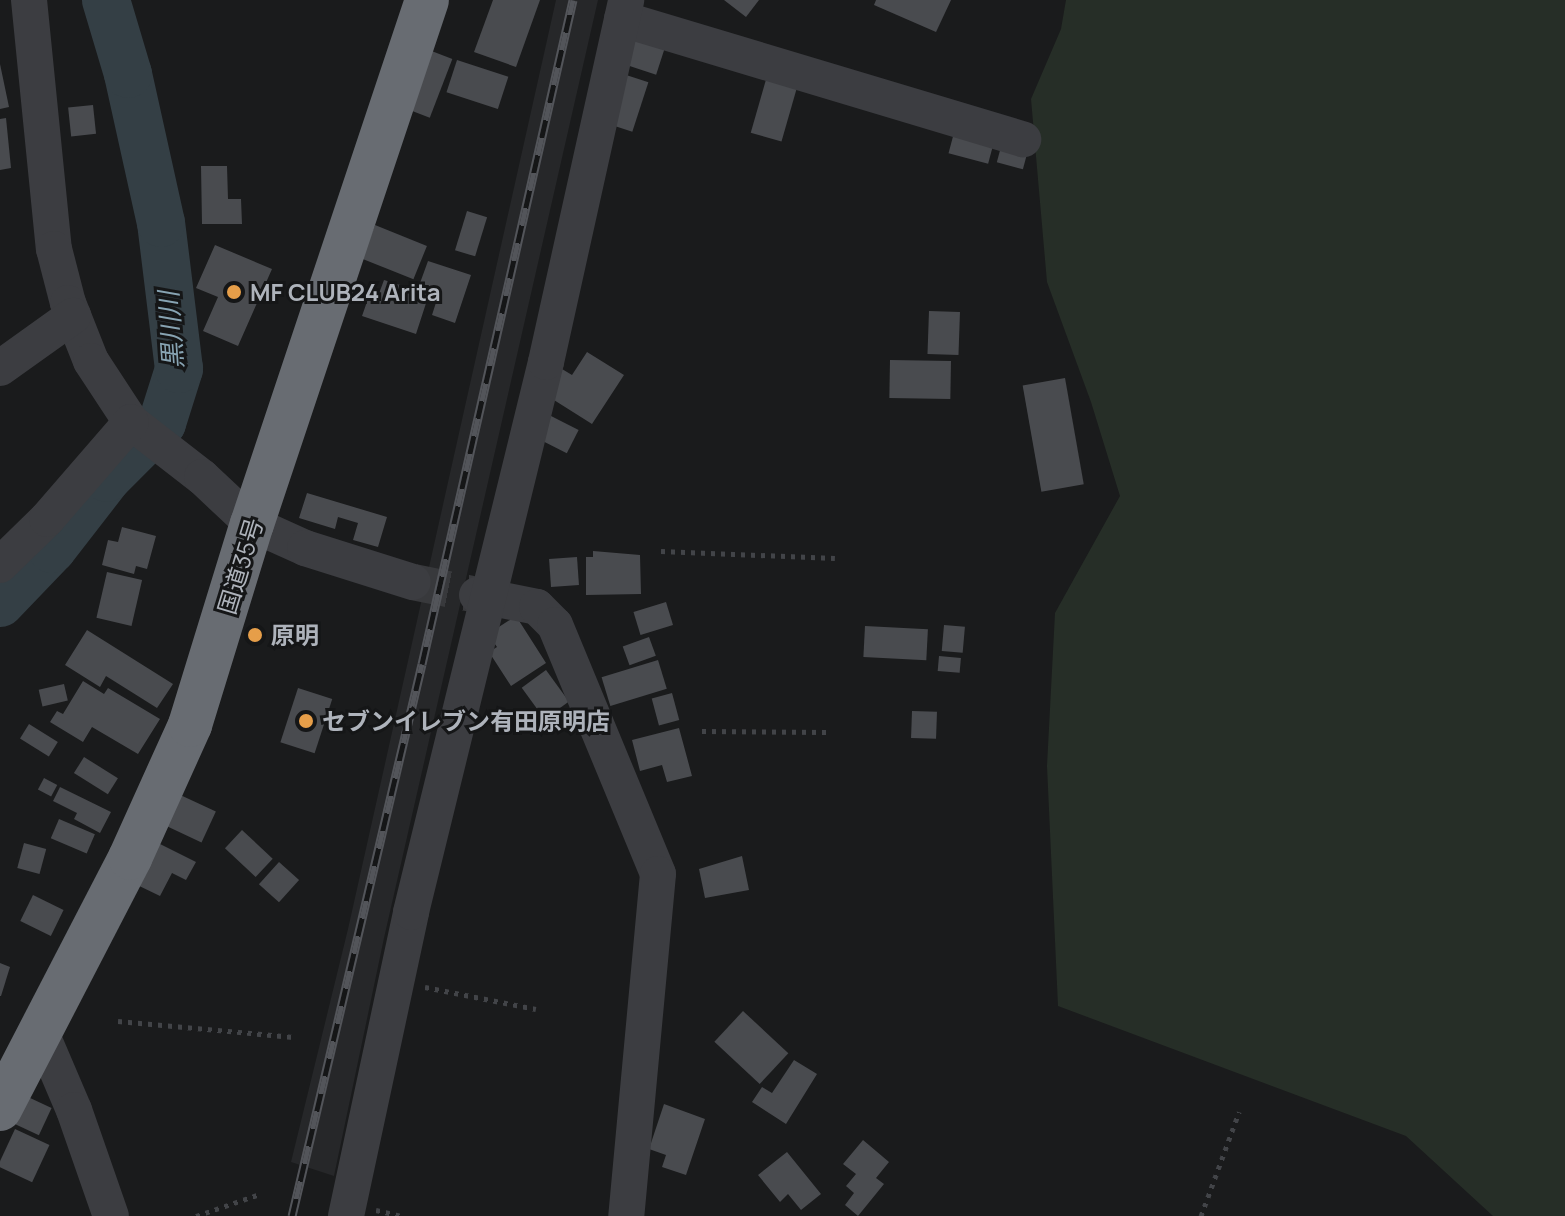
<!DOCTYPE html>
<meta charset="utf-8">
<style>
body{margin:0}
#map{position:relative;width:1565px;height:1216px;overflow:hidden;background:#1a1b1c;font-family:Manrope,"Noto Sans JP",sans-serif}
div>[style]{position:absolute}
.built>*{inset:0;background:#262729}
.green>*{inset:0;background:#262e27}
.river>*{height:48px;margin:-24px;padding:0 24px;transform-origin:24px;border-radius:24px;background:#343f45}
.building>*{inset:0;background:#494b4f;transform-origin:0 0}
.minor-tunnel>*{height:36px;margin-top:-18px;transform-origin:0;background:repeating-linear-gradient(90deg,#38393c 0 36px,transparent 0 54px)}
.path>*{height:5px;margin-top:-2.5px;transform-origin:0;background:repeating-linear-gradient(90deg,#424448 0 4px,transparent 0 10px)}
.minor>*{height:36px;margin:-18px;padding:0 18px;transform-origin:18px;border-radius:18px;background:#3c3d41}
.highway>*{height:44px;margin:-22px;padding:0 22px;transform-origin:22px;border-radius:22px;background:#686c72}
.rail>*{height:9px;margin-top:-4.5px;transform-origin:0;background:repeating-linear-gradient(90deg,#151617 0 18px,#53555a 0 36px);box-sizing:border-box;border-block:2px solid #53555a}
.dots>*{width:22px;height:22px;translate:-50% -50%;box-sizing:border-box;border:4px solid #151617;border-radius:50%}
span{translate:-50% -50%;white-space:nowrap;text-align:center;line-height:1.15;-webkit-text-stroke:6px #151617;paint-order:stroke}
.poi-label{font-size:24px;color:#aeb3bb;font-weight:700}
.left{translate:0 -50%;text-align:left}
.street-label{font-size:24px;color:#aeb3bb}
.water-label{font-size:26px;color:#88a4b3;font-style:italic}
</style>
<div id="map">
<div class="built">
<i style="clip-path:polygon(556px 0,598px 0,384px 938px,334px 1176px,291px 1162px,348px 929px)"></i>
</div>
<div class="green">
<i style="clip-path:polygon(1066px 0,1565px 0,1565px 1216px,1493px 1216px,1406px 1136px,1058px 1006px,1047px 766px,1055px 613px,1120px 496px,1091px 402px,1047px 282px,1031px 99px,1061px 29px)"></i>
</div>
<div class="river">
<i style="left:0;top:603px;width:75px;rotate:-46.1deg"></i>
<i style="left:52px;top:549px;width:90px;rotate:-52.2deg"></i>
<i style="left:107px;top:478px;width:78px;rotate:-45deg"></i>
<i style="left:162px;top:423px;width:57px;rotate:-72.5deg"></i>
<i style="left:179px;top:369px;width:147px;rotate:-97deg"></i>
<i style="left:161px;top:223px;width:153px;rotate:-102.5deg"></i>
<i style="left:128px;top:74px;width:77px;rotate:-106.6deg"></i>
</div>
<div class="building">
<i style="clip-path:polygon(493px 0,540px 0,516px 67px,474px 52px)"></i>
<i style="clip-path:polygon(724px 0,759px 0,746px 17px)"></i>
<i style="clip-path:polygon(876px 0,951px 0,936px 32px,874px 5px)"></i>
<i style="left:628px;top:35px;width:39px;height:29px;rotate:18deg"></i>
<i style="left:429px;top:50px;width:25px;height:63px;rotate:21deg"></i>
<i style="left:457px;top:60px;width:54px;height:34px;rotate:18deg"></i>
<i style="clip-path:polygon(0 64px,9px 107px,0 109px)"></i>
<i style="left:617px;top:72px;width:33px;height:52px;rotate:18deg"></i>
<i style="left:767px;top:76px;width:32px;height:59px;rotate:16deg"></i>
<i style="left:93px;top:105px;width:29px;height:25px;rotate:84deg"></i>
<i style="clip-path:polygon(6px 118px,11px 168px,0 170px,0 119px)"></i>
<i style="left:955px;top:129px;width:41px;height:25px;rotate:15deg"></i>
<i style="left:1002px;top:143px;width:27px;height:20px;rotate:15deg"></i>
<i style="clip-path:polygon(201px 166px,227px 166px,228px 199px,241px 199px,242px 224px,202px 224px)"></i>
<i style="left:467px;top:211px;width:21px;height:41px;rotate:17deg"></i>
<i style="left:375px;top:225px;width:56px;height:36px;rotate:22deg"></i>
<i style="clip-path:polygon(215px 245px,272px 269px,238px 346px,203px 331px,218px 297px,196px 288px)"></i>
<i style="clip-path:polygon(428px 261px,471px 275px,455px 323px,432px 315px,440px 290px,420px 283px)"></i>
<i style="clip-path:polygon(384px 280px,429px 294px,416px 334px,362px 316px,369px 296px,377px 299px)"></i>
<i style="left:929px;top:311px;width:31px;height:43px;rotate:2deg"></i>
<i style="clip-path:polygon(587px 352px,624px 375px,592px 424px,546px 395px,562px 369px,572px 375px)"></i>
<i style="left:890px;top:360px;width:61px;height:38px;rotate:1deg"></i>
<i style="left:1065px;top:378px;width:108px;height:43px;rotate:80deg"></i>
<i style="left:551px;top:416px;width:31px;height:26px;rotate:27deg"></i>
<i style="clip-path:polygon(307px 493px,387px 517px,378px 547px,353px 540px,358px 523px,338px 517px,335px 529px,299px 518px)"></i>
<i style="clip-path:polygon(122px 527px,156px 536px,147px 569px,136px 566px,134px 574px,102px 565px,108px 540px,118px 542px)"></i>
<i style="clip-path:polygon(593px 551px,640px 555px,641px 594px,586px 595px,586px 557px,593px 557px)"></i>
<i style="left:577px;top:557px;width:28px;height:28px;rotate:86deg"></i>
<i style="left:107px;top:572px;width:36px;height:47px;rotate:13deg"></i>
<i style="left:666px;top:602px;width:24px;height:34px;rotate:73deg"></i>
<i style="clip-path:polygon(516px 616px,546px 663px,511px 686px,489px 652px,497px 647px,488px 634px)"></i>
<i style="left:944px;top:625px;width:21px;height:26px;rotate:5deg"></i>
<i style="left:865px;top:626px;width:63px;height:31px;rotate:3deg"></i>
<i style="clip-path:polygon(87px 630px,173px 684px,157px 708px,106px 676px,100px 687px,65px 665px)"></i>
<i style="left:649px;top:637px;width:20px;height:28px;rotate:70deg"></i>
<i style="left:939px;top:656px;width:22px;height:15px;rotate:5deg"></i>
<i style="left:658px;top:660px;width:30px;height:59px;rotate:73deg"></i>
<i style="left:546px;top:670px;width:39px;height:30px;rotate:54deg"></i>
<i style="clip-path:polygon(83px 681px,104px 694px,108px 688px,160px 719px,138px 754px,92px 727px,83px 742px,50px 722px,57px 711px,63px 714px)"></i>
<i style="left:64px;top:684px;width:17px;height:26px;rotate:77deg"></i>
<i style="left:298px;top:688px;width:36px;height:57px;rotate:18deg"></i>
<i style="left:672px;top:693px;width:28px;height:21px;rotate:75deg"></i>
<i style="left:912px;top:711px;width:25px;height:27px;rotate:2deg"></i>
<i style="left:29px;top:724px;width:34px;height:17px;rotate:32deg"></i>
<i style="clip-path:polygon(679px 728px,692px 776px,667px 782px,662px 765px,640px 771px,632px 740px)"></i>
<i style="left:84px;top:757px;width:40px;height:19px;rotate:32deg"></i>
<i style="left:44px;top:778px;width:15px;height:13px;rotate:28deg"></i>
<i style="clip-path:polygon(60px 787px,111px 812px,100px 833px,74px 819px,77px 813px,53px 801px)"></i>
<i style="left:176px;top:793px;width:44px;height:34px;rotate:25deg"></i>
<i style="left:59px;top:819px;width:39px;height:21px;rotate:23deg"></i>
<i style="left:242px;top:830px;width:42px;height:25px;rotate:43deg"></i>
<i style="clip-path:polygon(152px 840px,196px 862px,186px 880px,172px 873px,160px 896px,131px 882px)"></i>
<i style="left:24px;top:843px;width:23px;height:26px;rotate:15deg"></i>
<i style="clip-path:polygon(742px 856px,749px 890px,705px 898px,699px 869px)"></i>
<i style="left:279px;top:862px;width:27px;height:30px;rotate:42deg"></i>
<i style="left:33px;top:895px;width:34px;height:29px;rotate:26deg"></i>
<i style="clip-path:polygon(0 963px,10px 967px,1px 996px,0 996px)"></i>
<i style="left:743px;top:1011px;width:62px;height:42px;rotate:43deg"></i>
<i style="clip-path:polygon(794px 1060px,817px 1074px,786px 1124px,752px 1102px,762px 1087px,772px 1093px)"></i>
<i style="left:28px;top:1097px;width:26px;height:30px;rotate:25deg"></i>
<i style="clip-path:polygon(664px 1104px,705px 1119px,686px 1175px,662px 1167px,666px 1155px,649px 1149px)"></i>
<i style="left:15px;top:1129px;width:38px;height:41px;rotate:25deg"></i>
<i style="clip-path:polygon(863px 1140px,889px 1162px,876px 1178px,884px 1184px,858px 1216px,845px 1205px,854px 1193px,846px 1186px,856px 1174px,843px 1164px)"></i>
<i style="clip-path:polygon(787px 1152px,821px 1194px,801px 1210px,788px 1194px,780px 1202px,758px 1175px)"></i>
</div>
<div class="minor-tunnel">
<i style="left:413px;top:582px;width:65px;rotate:11.5deg"></i>
</div>
<div class="path">
<i style="left:661px;top:551px;width:174px;rotate:2.3deg"></i>
<i style="left:702px;top:731px;width:124px;rotate:0.5deg"></i>
<i style="left:425px;top:987px;width:113px;rotate:11.2deg"></i>
<i style="left:118px;top:1021px;width:176px;rotate:5.2deg"></i>
<i style="left:376px;top:1210px;width:27px;rotate:13deg"></i>
<i style="left:196px;top:1216px;width:65px;rotate:-19deg"></i>
<i style="left:1201px;top:1216px;width:111px;rotate:-69.9deg"></i>
</div>
<div class="minor">
<i style="left:29px;top:0;width:250px;rotate:84.3deg"></i>
<i style="left:54px;top:249px;width:56px;rotate:75.5deg"></i>
<i style="left:68px;top:303px;width:62px;rotate:68.4deg"></i>
<i style="left:91px;top:361px;width:73px;rotate:56.7deg"></i>
<i style="left:131px;top:422px;width:90px;rotate:37.8deg"></i>
<i style="left:202px;top:477px;width:69px;rotate:43.2deg"></i>
<i style="left:252px;top:524px;width:58px;rotate:24.4deg"></i>
<i style="left:305px;top:548px;width:113px;rotate:17.5deg"></i>
<i style="left:622px;top:19px;width:419px;rotate:16.7deg"></i>
<i style="left:0;top:368px;width:90px;rotate:-35.5deg"></i>
<i style="left:0;top:565px;width:66px;rotate:-44.4deg"></i>
<i style="left:47px;top:519px;width:128px;rotate:-49.1deg"></i>
<i style="left:477px;top:595px;width:61px;rotate:11.3deg"></i>
<i style="left:537px;top:607px;width:25px;rotate:45deg"></i>
<i style="left:555px;top:625px;width:269px;rotate:67.5deg"></i>
<i style="left:658px;top:874px;width:343px;rotate:95.3deg"></i>
<i style="left:39px;top:1028px;width:89px;rotate:66.9deg"></i>
<i style="left:74px;top:1110px;width:112px;rotate:70.8deg"></i>
<i style="left:346px;top:1216px;width:311px;rotate:-77.9deg"></i>
<i style="left:411px;top:912px;width:566px;rotate:-76.21deg"></i>
<i style="left:546px;top:362px;width:371px;rotate:-77.5deg"></i>
</div>
<div class="highway">
<i style="left:0;top:1109px;width:283px;rotate:-62.6deg"></i>
<i style="left:130px;top:858px;width:146px;rotate:-65.7deg"></i>
<i style="left:190px;top:725px;width:210px;rotate:-72.9deg"></i>
<i style="left:252px;top:524px;width:552px;rotate:-71.53deg"></i>
</div>
<div class="rail">
<i style="left:292px;top:1216px;width:567px;rotate:-76.75deg"></i>
<i style="left:422px;top:664px;width:681px;rotate:-77.19deg"></i>
</div>
<div class="dots">
<i style="left:234px;top:292px;background:#e69e49"></i>
<i style="left:255px;top:635px;background:#e69e49"></i>
<i style="left:306px;top:721px;background:#e69e49"></i>
</div>
<div class="poi-label">
<span class="left" style="left:250px;top:292px">MF CLUB24 Arita</span>
<span class="left" style="left:271px;top:635px">原明</span>
<span class="left" style="left:322px;top:721px">セブンイレブン有田原明店</span>
</div>
<div class="street-label">
<span style="left:240px;top:566px;rotate:-73deg">国道35号</span>
</div>
<div class="water-label">
<span style="left:171px;top:330px;rotate:-94deg">黒川川</span>
</div>
</div>
